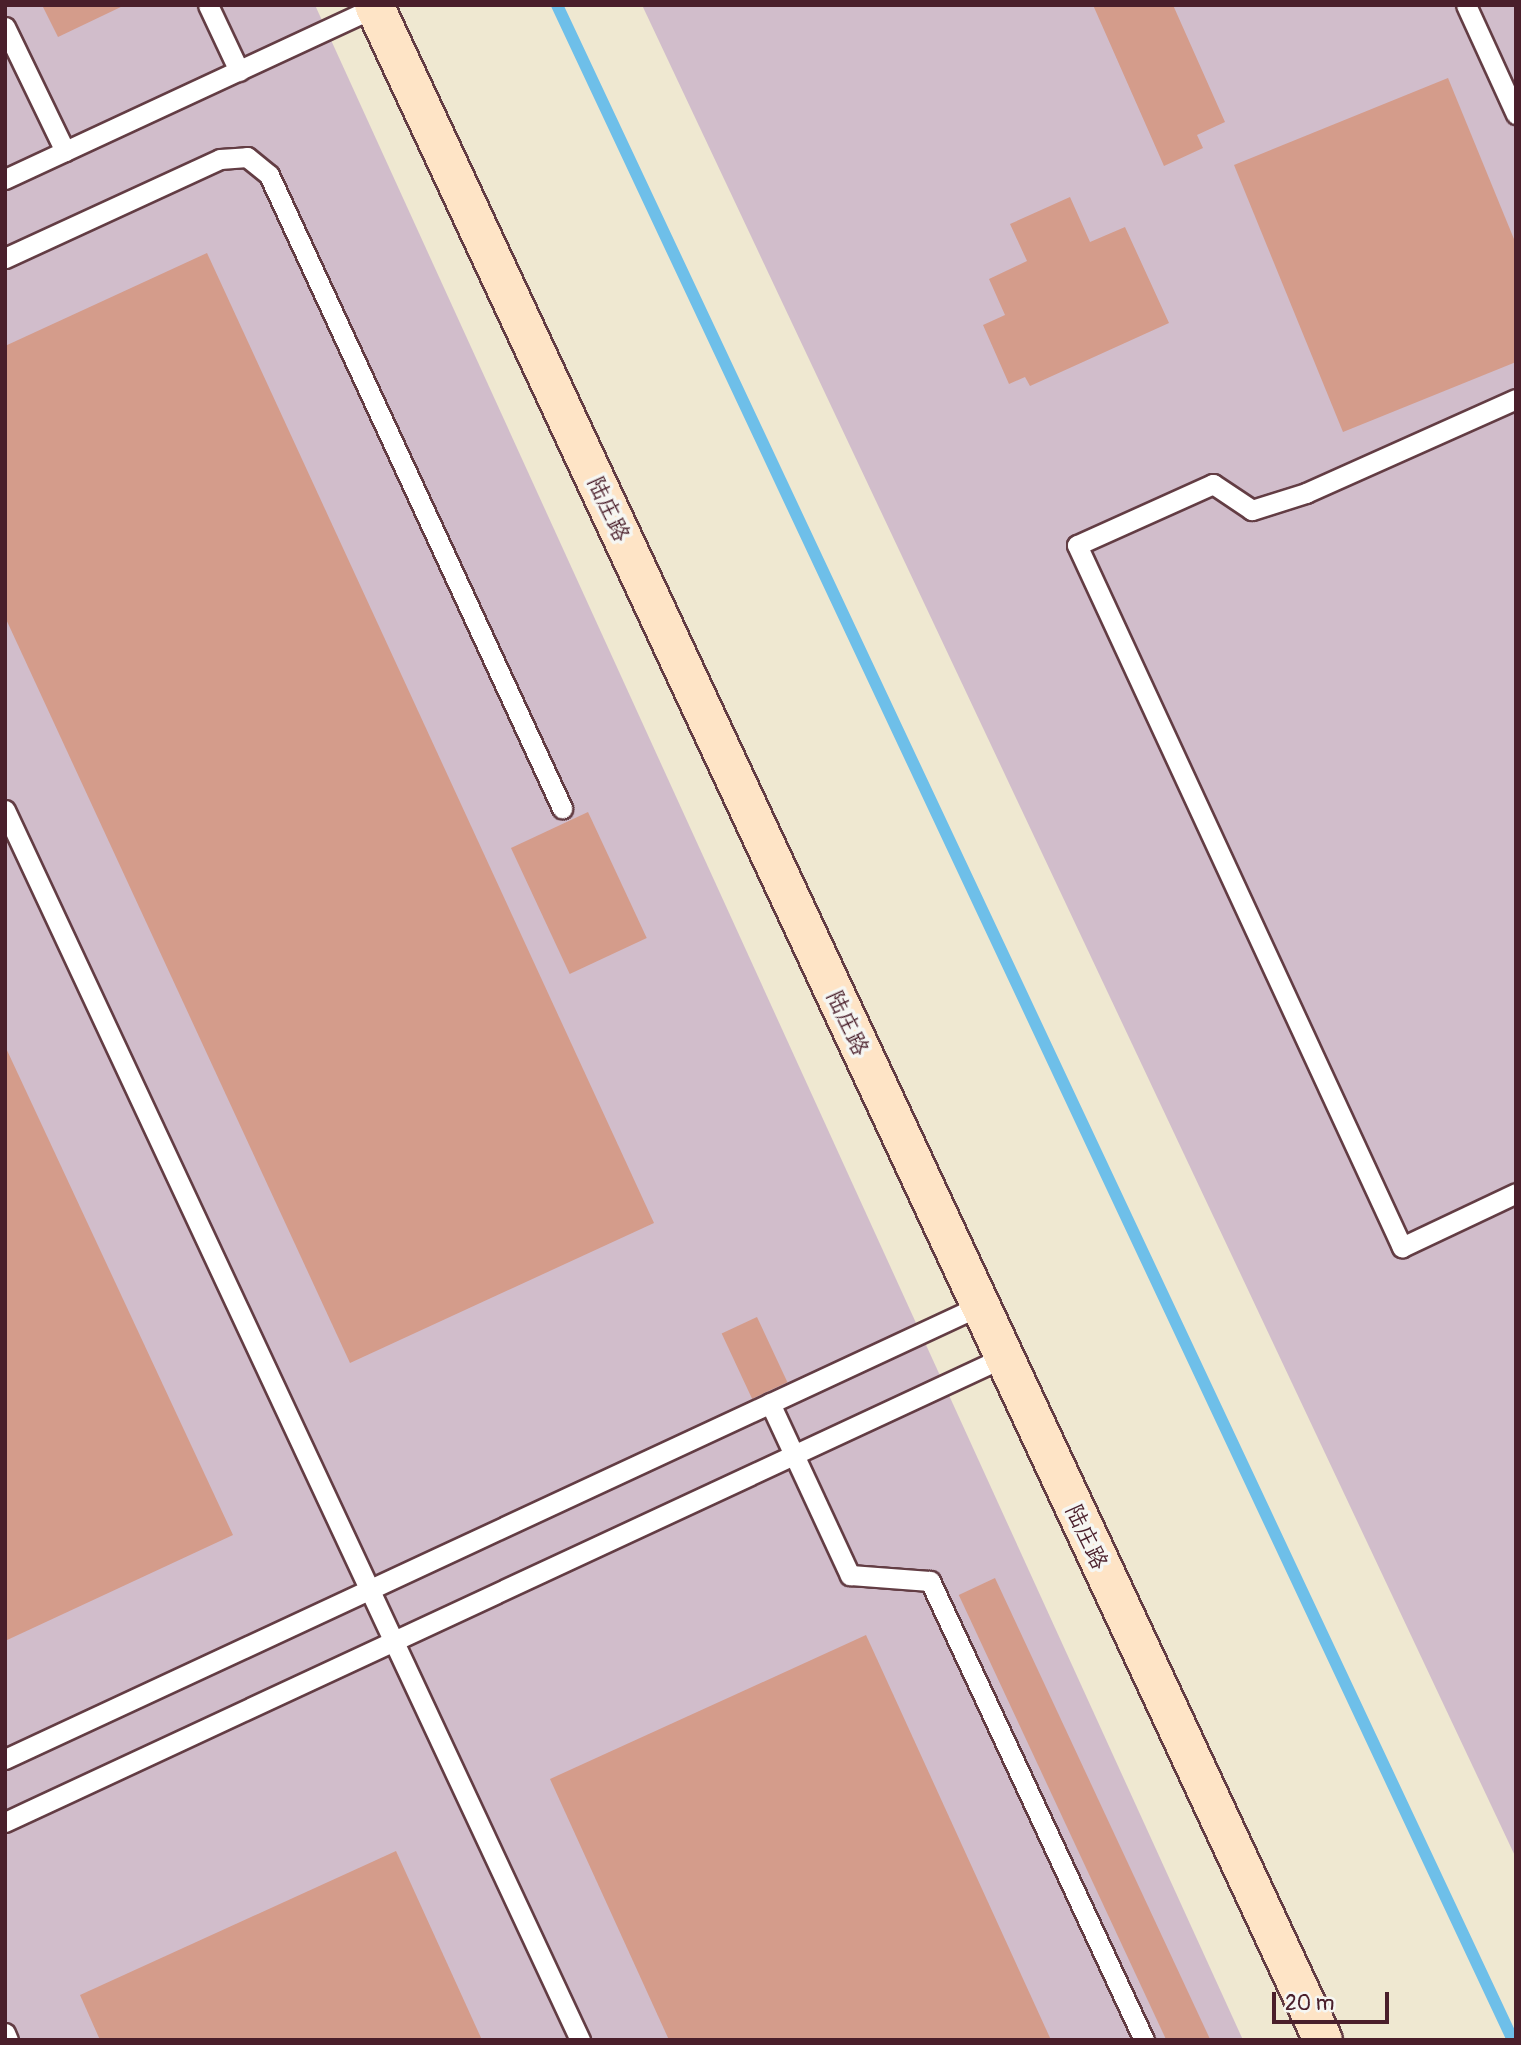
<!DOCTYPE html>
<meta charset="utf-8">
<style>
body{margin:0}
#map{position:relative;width:1521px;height:2045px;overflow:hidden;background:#efe8d1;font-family:Pangolin,"LXGW WenKai TC",sans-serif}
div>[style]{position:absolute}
.industrial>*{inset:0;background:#d1bdcb}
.stream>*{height:12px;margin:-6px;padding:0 6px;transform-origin:6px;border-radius:6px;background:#6ebfe9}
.building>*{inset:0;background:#d49c8b;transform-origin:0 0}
.roads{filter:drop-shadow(2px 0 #633d44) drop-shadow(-2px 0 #633d44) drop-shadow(0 2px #633d44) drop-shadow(0 -2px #633d44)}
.lane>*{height:19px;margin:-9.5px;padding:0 9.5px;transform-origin:9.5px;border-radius:9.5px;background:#fff}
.secondary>*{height:38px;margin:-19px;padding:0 19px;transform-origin:19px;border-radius:19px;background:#fee4c6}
span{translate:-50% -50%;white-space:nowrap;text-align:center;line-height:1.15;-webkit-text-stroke:7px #f6f6f2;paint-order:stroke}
.street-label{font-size:23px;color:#4a1f2b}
.frame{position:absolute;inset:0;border:7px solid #4a1f2b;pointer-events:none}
.scale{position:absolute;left:1272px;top:1992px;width:117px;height:32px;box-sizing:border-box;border:4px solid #4a1f2b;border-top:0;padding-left:9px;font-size:21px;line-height:24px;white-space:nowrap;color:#4a1f2b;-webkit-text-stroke:5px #f6f6f2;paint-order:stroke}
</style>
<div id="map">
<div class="industrial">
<i style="clip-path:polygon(5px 5px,315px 5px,1243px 2040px,5px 2040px)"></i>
<i style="clip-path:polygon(642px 5px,1516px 5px,1516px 1858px)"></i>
</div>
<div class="stream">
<i style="left:557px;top:5px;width:2248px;rotate:64.84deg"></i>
</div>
<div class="building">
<i style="clip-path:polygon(42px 5px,125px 5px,58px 37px)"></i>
<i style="clip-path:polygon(1093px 5px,1173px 5px,1225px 122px,1197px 135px,1203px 148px,1164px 166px)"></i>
<i style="clip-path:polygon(1448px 78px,1516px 244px,1516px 362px,1343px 432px,1234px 165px)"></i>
<i style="clip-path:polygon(1070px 197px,1090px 242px,1125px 227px,1169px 323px,1030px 386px,1025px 377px,1009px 384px,983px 325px,1005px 315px,989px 279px,1027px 261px,1010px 224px)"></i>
<i style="clip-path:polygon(207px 253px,654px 1223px,350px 1363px,5px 617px,5px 346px)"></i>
<i style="left:588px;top:812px;width:139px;height:85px;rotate:65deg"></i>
<i style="clip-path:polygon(5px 1046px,233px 1535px,5px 1641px)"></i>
<i style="left:757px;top:1317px;width:72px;height:39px;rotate:65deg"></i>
<i style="left:995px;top:1578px;width:510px;height:40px;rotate:65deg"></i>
<i style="clip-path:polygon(866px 1635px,1051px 2040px,669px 2040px,550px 1779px)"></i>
<i style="clip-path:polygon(396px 1851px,482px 2040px,100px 2040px,80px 1995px)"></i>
</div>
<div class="roads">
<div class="lane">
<i style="left:208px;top:5px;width:73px;rotate:64.8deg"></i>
<i style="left:1466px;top:5px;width:120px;rotate:65.4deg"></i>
<i style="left:5px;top:27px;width:138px;rotate:64.2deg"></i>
<i style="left:5px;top:179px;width:408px;rotate:-24.9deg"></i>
<i style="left:5px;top:258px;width:237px;rotate:-24.7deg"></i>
<i style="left:220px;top:159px;width:27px;rotate:-4deg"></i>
<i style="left:247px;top:157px;width:28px;rotate:39deg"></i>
<i style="left:269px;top:175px;width:698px;rotate:65.16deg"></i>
<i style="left:1516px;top:399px;width:230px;rotate:155.9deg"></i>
<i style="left:1306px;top:493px;width:57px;rotate:162.5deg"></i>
<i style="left:1252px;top:510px;width:47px;rotate:-146.3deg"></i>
<i style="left:1213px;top:484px;width:149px;rotate:155.8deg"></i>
<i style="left:1077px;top:545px;width:774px;rotate:65.16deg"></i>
<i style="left:1402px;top:1247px;width:126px;rotate:-25.3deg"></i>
<i style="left:5px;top:810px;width:1358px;rotate:64.94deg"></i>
<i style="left:770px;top:1403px;width:190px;rotate:65.1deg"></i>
<i style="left:850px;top:1575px;width:80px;rotate:4.3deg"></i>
<i style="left:930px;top:1581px;width:506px;rotate:65deg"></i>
<i style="left:5px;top:1759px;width:1074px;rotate:-24.94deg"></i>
<i style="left:5px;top:1822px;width:1100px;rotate:-24.96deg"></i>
<i style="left:5px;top:2033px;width:8px;rotate:67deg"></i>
</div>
<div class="secondary">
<i style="left:374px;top:5px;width:2245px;rotate:65deg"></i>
</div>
</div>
<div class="street-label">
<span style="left:608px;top:509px;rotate:65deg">陆庄路</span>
<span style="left:847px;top:1023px;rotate:65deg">陆庄路</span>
<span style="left:1086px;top:1537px;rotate:65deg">陆庄路</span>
</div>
<div class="frame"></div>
<div class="scale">20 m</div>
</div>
